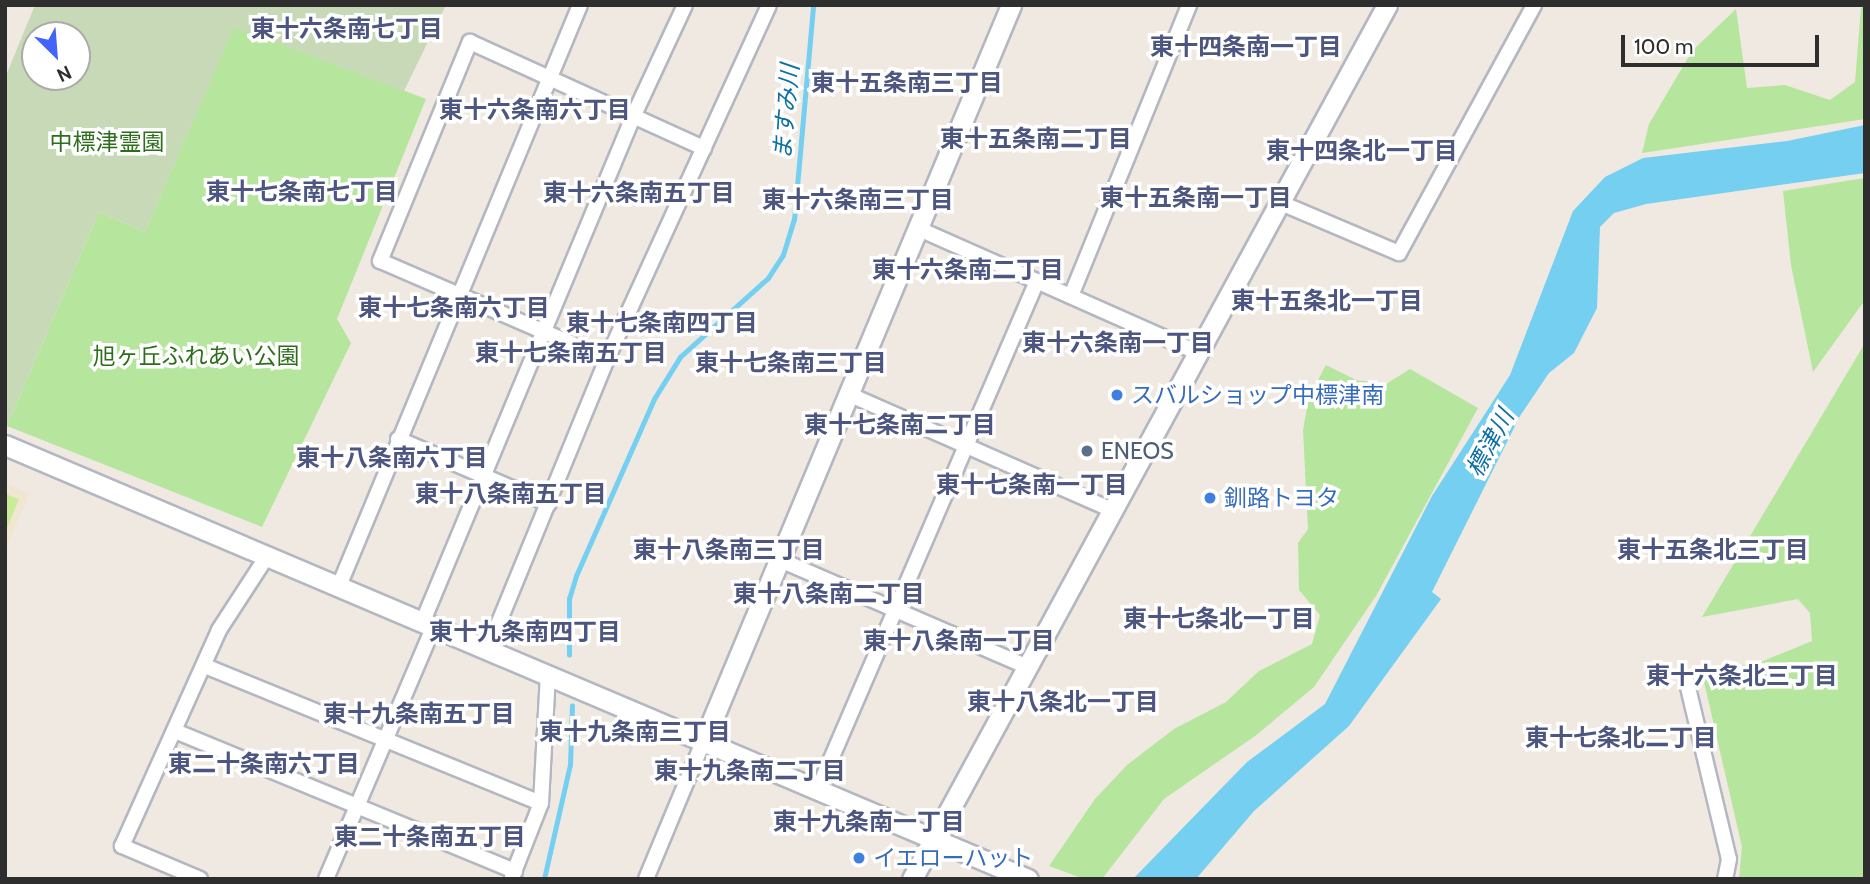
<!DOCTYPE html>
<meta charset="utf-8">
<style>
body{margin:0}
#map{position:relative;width:1870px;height:884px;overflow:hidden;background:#efe9e1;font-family:Cabin,"Noto Sans JP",sans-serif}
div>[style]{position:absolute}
.education>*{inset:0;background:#f0e6d1}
.green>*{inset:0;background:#b6e59e}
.cemetery>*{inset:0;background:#c8d9b8}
.pitch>*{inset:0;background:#c9ec9a}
.water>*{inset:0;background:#75cff0}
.stream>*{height:4.5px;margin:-2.25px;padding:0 2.25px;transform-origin:2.25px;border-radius:2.25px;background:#75cff0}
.roads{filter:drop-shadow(2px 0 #b4b7c1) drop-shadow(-2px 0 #b4b7c1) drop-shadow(0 2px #b4b7c1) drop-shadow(0 -2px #b4b7c1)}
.street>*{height:14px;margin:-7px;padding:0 7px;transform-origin:7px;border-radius:7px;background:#fff}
.secondary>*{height:19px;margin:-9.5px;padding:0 9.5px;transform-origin:9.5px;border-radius:9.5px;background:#fff}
.dots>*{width:19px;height:19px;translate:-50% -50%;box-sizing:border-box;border:4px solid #fff;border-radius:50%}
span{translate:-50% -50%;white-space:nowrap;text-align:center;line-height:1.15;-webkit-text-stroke:7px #fff;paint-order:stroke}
.park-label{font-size:23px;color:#2c6e1b}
.shop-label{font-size:23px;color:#366cbe}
.left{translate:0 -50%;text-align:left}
.service-label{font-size:23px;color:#4e5e75}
.neighbourhood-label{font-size:24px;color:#4d5680;font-weight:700}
.water-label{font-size:24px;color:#0d6fa3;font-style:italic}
.frame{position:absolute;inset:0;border:7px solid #2e2e2e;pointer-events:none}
.north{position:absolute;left:21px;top:21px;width:70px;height:70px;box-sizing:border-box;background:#fff;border:2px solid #ababab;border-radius:50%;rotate:155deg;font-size:19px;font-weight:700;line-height:28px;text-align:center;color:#2e2e2e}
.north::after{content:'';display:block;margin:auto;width:24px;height:32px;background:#4264fb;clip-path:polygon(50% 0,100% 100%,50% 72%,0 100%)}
.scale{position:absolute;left:1621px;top:35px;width:198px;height:32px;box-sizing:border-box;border:4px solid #2e2e2e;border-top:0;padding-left:9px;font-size:21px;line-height:24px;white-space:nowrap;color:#2e2e2e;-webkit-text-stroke:5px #fff;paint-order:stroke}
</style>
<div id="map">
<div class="education">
<i style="clip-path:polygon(5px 483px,30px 493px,5px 551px)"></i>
</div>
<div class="green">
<i style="clip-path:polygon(1865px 5px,1865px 119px,1642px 153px,1649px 124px,1692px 51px,1736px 9px,1747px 88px,1785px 85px,1830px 100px,1855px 82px,1861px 8px)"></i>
<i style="clip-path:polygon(234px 26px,426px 99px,337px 319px,351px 343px,262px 527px,7px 426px,99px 212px,145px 232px)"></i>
<i style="clip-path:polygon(1865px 178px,1865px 300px,1813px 372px,1791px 265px,1783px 191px)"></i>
<i style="clip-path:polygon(1865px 343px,1865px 879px,1739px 879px,1742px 847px,1702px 673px,1763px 661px,1812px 641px,1810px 613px,1798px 599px,1702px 617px)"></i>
<i style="clip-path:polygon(1326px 365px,1356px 380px,1386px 384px,1410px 369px,1478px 408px,1376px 596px,1314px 687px,1255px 736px,1164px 799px,1102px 879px,1084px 879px,1049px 866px,1095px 799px,1127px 765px,1174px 729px,1226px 702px,1259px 671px,1312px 644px,1320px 615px,1299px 590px,1298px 543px,1308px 529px,1303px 430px,1309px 397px)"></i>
</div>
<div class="cemetery">
<i style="clip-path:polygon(evenodd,35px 5px,446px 5px,404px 91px,234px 27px,145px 232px,99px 212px,7px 426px,5px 78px,35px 5px,35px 35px,77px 35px,77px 77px,35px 77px,35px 35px)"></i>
</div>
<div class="pitch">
<i style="clip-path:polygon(5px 494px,19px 499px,5px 533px)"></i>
</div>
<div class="water">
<i style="clip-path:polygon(1865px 125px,1865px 173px,1646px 204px,1614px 213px,1600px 227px,1597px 308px,1574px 353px,1549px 373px,1520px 416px,1432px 592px,1441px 599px,1349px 726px,1254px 811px,1196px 879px,1133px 879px,1247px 762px,1325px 704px,1432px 496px,1510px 375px,1573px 211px,1605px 177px,1643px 158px,1787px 141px)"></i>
</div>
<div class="stream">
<i style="left:569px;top:655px;width:56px;rotate:-90deg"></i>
<i style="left:569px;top:599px;width:24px;rotate:-73deg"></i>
<i style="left:576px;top:576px;width:193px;rotate:-66.2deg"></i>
<i style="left:654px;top:399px;width:49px;rotate:-58.2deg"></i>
<i style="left:680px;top:357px;width:118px;rotate:-41.9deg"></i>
<i style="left:768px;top:278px;width:27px;rotate:-57deg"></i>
<i style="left:783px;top:255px;width:37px;rotate:-73deg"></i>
<i style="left:794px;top:220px;width:216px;rotate:-84.9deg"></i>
<i style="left:544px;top:879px;width:117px;rotate:-77.2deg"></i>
<i style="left:570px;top:765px;width:59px;rotate:-88.1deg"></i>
</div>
<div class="roads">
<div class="street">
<i style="left:1281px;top:203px;width:128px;rotate:23deg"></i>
<i style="left:1399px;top:253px;width:282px;rotate:-61.4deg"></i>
<i style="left:919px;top:229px;width:304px;rotate:23.9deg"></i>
<i style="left:1071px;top:296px;width:314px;rotate:-67.9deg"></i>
<i style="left:607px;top:359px;width:247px;rotate:-156.6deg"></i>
<i style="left:380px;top:261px;width:237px;rotate:-67.7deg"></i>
<i style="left:470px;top:42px;width:257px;rotate:24.4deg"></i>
<i style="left:848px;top:394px;width:288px;rotate:23.7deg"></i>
<i style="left:398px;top:439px;width:164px;rotate:23.3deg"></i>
<i style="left:778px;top:559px;width:272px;rotate:23.4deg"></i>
<i style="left:339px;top:586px;width:629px;rotate:-67.47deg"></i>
<i style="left:423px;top:621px;width:546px;rotate:-67.38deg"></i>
<i style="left:633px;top:117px;width:123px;rotate:-65.1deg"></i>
<i style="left:488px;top:649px;width:313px;rotate:-67.7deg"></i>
<i style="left:607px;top:359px;width:389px;rotate:-65.4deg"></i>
<i style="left:205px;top:666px;width:363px;rotate:22.2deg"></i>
<i style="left:1686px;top:679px;width:185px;rotate:76.6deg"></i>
<i style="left:1729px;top:859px;width:20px;rotate:101deg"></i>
<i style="left:175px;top:731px;width:368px;rotate:22.4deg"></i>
<i style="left:819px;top:787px;width:551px;rotate:-66.69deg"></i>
<i style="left:512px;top:877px;width:79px;rotate:-68.6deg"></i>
<i style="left:541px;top:803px;width:129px;rotate:-86.9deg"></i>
<i style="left:200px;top:879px;width:85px;rotate:-157.1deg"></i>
<i style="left:122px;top:846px;width:237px;rotate:-65.8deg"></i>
<i style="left:219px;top:630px;width:88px;rotate:-57deg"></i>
<i style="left:326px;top:879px;width:275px;rotate:-66.9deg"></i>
<i style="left:646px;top:879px;width:151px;rotate:-67.4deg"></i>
</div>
<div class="secondary">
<i style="left:5px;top:445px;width:1111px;rotate:22.99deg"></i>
<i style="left:704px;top:740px;width:797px;rotate:-67.33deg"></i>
<i style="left:912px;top:879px;width:995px;rotate:-61.48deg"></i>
</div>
</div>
<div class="dots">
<i style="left:1117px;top:395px;background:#3f7fe0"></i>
<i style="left:1087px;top:451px;background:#5c6f8a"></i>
<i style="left:1210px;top:498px;background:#3f7fe0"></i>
<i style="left:859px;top:858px;background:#3f7fe0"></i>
</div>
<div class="park-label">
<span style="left:107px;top:142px">中標津霊園</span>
<span style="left:196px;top:356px">旭ヶ丘ふれあい公園</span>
</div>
<div class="shop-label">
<span class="left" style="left:1131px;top:395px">スバルショップ中標津南</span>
<span class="left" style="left:1224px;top:498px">釧路トヨタ</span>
<span class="left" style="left:873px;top:858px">イエローハット</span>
</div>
<div class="service-label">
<span class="left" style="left:1101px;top:451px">ENEOS</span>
</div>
<div class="neighbourhood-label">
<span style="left:347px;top:29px">東十六条南七丁目</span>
<span style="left:1246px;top:47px">東十四条南一丁目</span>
<span style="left:907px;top:83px">東十五条南三丁目</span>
<span style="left:535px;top:110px">東十六条南六丁目</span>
<span style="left:1036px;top:139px">東十五条南二丁目</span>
<span style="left:1362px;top:151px">東十四条北一丁目</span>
<span style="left:302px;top:192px">東十七条南七丁目</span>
<span style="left:639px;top:193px">東十六条南五丁目</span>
<span style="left:1196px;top:198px">東十五条南一丁目</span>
<span style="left:858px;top:200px">東十六条南三丁目</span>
<span style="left:968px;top:270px">東十六条南二丁目</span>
<span style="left:1327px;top:301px">東十五条北一丁目</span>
<span style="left:454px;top:308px">東十七条南六丁目</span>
<span style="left:662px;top:323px">東十七条南四丁目</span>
<span style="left:1118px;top:343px">東十六条南一丁目</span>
<span style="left:571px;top:353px">東十七条南五丁目</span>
<span style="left:791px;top:363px">東十七条南三丁目</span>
<span style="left:900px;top:425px">東十七条南二丁目</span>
<span style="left:392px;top:458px">東十八条南六丁目</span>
<span style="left:1032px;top:485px">東十七条南一丁目</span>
<span style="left:511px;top:494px">東十八条南五丁目</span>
<span style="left:729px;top:550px">東十八条南三丁目</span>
<span style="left:1713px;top:550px">東十五条北三丁目</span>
<span style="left:829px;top:594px">東十八条南二丁目</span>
<span style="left:1219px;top:619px">東十七条北一丁目</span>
<span style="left:525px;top:632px">東十九条南四丁目</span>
<span style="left:959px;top:641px">東十八条南一丁目</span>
<span style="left:1742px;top:676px">東十六条北三丁目</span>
<span style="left:1063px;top:702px">東十八条北一丁目</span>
<span style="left:419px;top:714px">東十九条南五丁目</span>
<span style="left:635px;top:732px">東十九条南三丁目</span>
<span style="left:1621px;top:738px">東十七条北二丁目</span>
<span style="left:264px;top:764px">東二十条南六丁目</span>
<span style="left:750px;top:771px">東十九条南二丁目</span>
<span style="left:869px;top:822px">東十九条南一丁目</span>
<span style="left:430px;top:837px">東二十条南五丁目</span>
</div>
<div class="water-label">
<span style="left:786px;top:112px;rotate:-85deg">ますみ川</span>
<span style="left:1490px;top:443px;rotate:-62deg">標津川</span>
</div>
<div class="frame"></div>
<div class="north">N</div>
<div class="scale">100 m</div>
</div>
